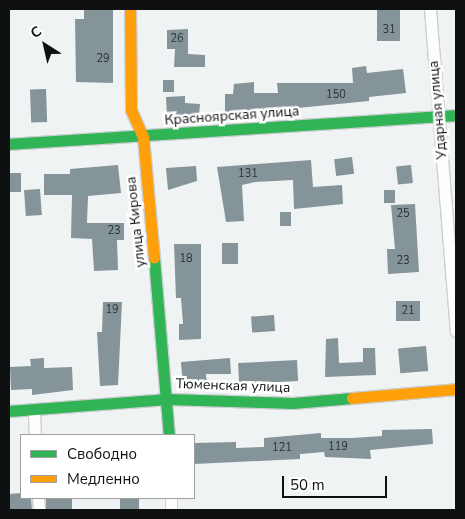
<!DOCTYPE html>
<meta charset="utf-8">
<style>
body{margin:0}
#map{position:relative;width:465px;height:519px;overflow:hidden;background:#f0f3f4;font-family:"Nunito Sans",sans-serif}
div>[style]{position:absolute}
.building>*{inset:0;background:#859498;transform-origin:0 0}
.roads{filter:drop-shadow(1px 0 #cccfd0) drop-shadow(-1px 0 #cccfd0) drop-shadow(0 1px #cccfd0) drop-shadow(0 -1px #cccfd0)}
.street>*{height:11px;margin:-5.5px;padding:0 5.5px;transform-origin:5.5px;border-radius:5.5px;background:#fdfdfd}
.fast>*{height:11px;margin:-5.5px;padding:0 5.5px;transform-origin:5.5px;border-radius:5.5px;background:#30b455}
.slow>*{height:11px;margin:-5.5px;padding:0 5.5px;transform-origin:5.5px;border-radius:5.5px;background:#ff9f0a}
span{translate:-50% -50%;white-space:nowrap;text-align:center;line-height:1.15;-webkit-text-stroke:5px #fff;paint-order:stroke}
.number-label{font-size:11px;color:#2c3133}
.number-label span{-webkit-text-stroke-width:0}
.street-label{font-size:14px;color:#0e1011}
.frame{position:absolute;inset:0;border:10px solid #0e1011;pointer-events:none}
.legend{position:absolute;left:20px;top:434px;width:175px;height:65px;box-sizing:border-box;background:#fff;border:1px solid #9f9fa0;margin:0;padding:6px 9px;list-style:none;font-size:15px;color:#0e1011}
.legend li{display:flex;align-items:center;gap:10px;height:25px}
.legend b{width:25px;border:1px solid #9f9fa0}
.north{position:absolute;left:20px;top:20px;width:50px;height:50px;-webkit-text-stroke:4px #fff;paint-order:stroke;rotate:325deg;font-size:14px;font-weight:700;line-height:20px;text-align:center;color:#0e1011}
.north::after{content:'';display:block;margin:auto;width:18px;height:22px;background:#0e1011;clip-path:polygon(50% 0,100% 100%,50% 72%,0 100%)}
.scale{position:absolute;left:282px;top:476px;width:105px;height:22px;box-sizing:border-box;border:2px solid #0e1011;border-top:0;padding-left:6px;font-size:15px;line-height:18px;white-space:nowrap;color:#0e1011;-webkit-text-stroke:4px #fff;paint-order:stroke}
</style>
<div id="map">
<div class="building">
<i style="clip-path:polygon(84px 9px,113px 9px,113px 83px,76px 82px,75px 19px,84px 19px)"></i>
<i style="left:377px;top:9px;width:23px;height:32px"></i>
<i style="clip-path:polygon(188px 29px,188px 54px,205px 55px,205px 67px,174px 67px,175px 49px,167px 49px,167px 30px)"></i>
<i style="clip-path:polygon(366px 66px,367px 73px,403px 69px,406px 93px,369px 97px,369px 101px,225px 115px,225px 94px,233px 94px,234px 84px,254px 82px,254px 93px,278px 93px,277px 83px,353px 83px,352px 68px)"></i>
<i style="left:163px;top:80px;width:11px;height:12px"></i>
<i style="left:46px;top:89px;width:33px;height:16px;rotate:88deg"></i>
<i style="clip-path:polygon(185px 96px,185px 103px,200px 104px,199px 115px,167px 117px,166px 97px)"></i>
<i style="left:352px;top:157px;width:17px;height:18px;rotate:83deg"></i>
<i style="clip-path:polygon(311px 160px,313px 187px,342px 185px,343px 204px,294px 209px,293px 180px,255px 182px,242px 185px,244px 221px,226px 222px,217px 167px)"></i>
<i style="clip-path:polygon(118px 165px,121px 193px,88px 196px,87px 223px,124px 223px,124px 240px,117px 240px,118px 270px,94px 271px,92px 239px,71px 238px,72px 195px,44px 195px,44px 174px,70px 174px,70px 169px)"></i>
<i style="left:411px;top:165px;width:18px;height:15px;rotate:84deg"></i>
<i style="clip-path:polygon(196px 166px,197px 181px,168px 190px,166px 168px)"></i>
<i style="left:9px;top:173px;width:12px;height:19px"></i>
<i style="left:40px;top:189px;width:26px;height:16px;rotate:86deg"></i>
<i style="left:384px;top:190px;width:11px;height:13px"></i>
<i style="clip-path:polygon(415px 204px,419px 272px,388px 274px,387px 249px,395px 249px,391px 205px)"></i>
<i style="left:280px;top:212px;width:11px;height:14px"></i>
<i style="left:222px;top:243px;width:16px;height:21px"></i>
<i style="clip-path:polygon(174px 244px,201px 244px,201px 339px,179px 340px,179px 324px,183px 324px,181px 298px,176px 298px)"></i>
<i style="left:396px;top:301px;width:24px;height:20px"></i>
<i style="clip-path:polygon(103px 302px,122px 302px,118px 385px,100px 386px,97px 332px,102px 332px)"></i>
<i style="left:274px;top:315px;width:16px;height:23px;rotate:86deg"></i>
<i style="clip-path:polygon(338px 338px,339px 363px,363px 362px,363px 348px,375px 348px,376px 375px,325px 377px,326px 339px)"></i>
<i style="left:426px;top:346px;width:25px;height:28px;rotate:85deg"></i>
<i style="clip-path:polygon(44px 358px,44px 368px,72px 367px,73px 390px,32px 395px,32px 389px,11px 390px,10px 367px,31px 366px,30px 359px)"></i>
<i style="clip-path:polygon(230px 358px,231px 374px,206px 374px,207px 385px,183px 387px,181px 362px)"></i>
<i style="left:297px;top:360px;width:21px;height:59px;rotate:87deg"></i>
<i style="clip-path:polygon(432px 429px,433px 444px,370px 450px,371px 459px,325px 457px,324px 452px,300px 454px,300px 459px,194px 464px,194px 443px,236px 442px,236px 448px,264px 447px,264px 438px,321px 433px,321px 438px,352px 438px,382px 436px,382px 430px)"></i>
<i style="clip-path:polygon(21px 493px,21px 498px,31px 498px,32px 510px,9px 510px,9px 494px)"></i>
<i style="left:46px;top:498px;width:26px;height:12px"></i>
<i style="left:120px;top:498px;width:19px;height:12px"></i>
</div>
<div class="roads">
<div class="street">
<i style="left:430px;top:9px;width:323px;rotate:85.4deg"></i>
<i style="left:34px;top:410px;width:25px;rotate:88deg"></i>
<i style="left:38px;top:498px;width:12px;rotate:85deg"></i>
<i style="left:171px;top:498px;width:12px;rotate:90deg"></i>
</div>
<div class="fast">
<i style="left:9px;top:144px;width:448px;rotate:-3.7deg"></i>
<i style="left:154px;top:258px;width:178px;rotate:85.2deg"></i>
<i style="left:9px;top:411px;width:159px;rotate:-4.3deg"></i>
<i style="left:168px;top:399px;width:125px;rotate:1.8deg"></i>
<i style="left:293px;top:403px;width:59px;rotate:-4.8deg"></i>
</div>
<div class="slow">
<i style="left:130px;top:9px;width:101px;rotate:89.4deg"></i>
<i style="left:131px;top:110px;width:30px;rotate:66deg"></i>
<i style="left:143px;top:137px;width:121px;rotate:84.8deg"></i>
<i style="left:352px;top:398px;width:104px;rotate:-4.9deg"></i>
</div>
</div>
<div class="number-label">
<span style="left:389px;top:30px">31</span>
<span style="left:177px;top:39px">26</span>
<span style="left:103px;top:59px">29</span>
<span style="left:336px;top:95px">150</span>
<span style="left:248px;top:174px">131</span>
<span style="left:403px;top:214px">25</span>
<span style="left:114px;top:231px">23</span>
<span style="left:186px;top:259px">18</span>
<span style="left:403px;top:261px">23</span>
<span style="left:112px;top:310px">19</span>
<span style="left:408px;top:311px">21</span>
<span style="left:338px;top:447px">119</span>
<span style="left:282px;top:448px">121</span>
</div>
<div class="street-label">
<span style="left:438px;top:110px;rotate:-95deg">Ударная улица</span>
<span style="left:232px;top:116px;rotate:-4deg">Красноярская улица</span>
<span style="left:136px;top:222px;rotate:-96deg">улица Кирова</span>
<span style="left:233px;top:386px;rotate:2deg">Тюменская улица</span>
</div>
<div class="frame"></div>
<ul class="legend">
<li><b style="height:6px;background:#30b455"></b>Свободно</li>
<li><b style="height:6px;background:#ff9f0a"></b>Медленно</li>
</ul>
<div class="north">С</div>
<div class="scale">50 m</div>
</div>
